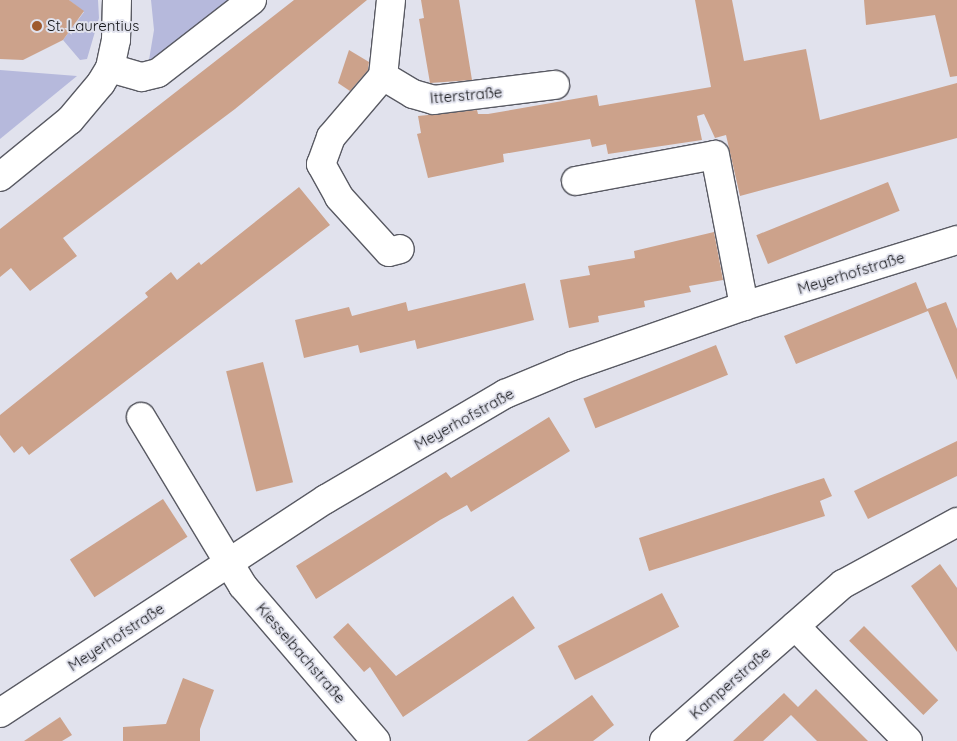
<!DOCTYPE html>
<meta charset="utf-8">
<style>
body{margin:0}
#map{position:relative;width:957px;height:741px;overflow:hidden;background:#e1e2ed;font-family:Quicksand,sans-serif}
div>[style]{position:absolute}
.green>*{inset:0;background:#b6b9dc}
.building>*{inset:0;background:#cca28b;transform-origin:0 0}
.roads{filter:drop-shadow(1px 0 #595a63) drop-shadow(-1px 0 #595a63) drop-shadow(0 1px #595a63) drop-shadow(0 -1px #595a63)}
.minor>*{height:28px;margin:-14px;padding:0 14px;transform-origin:14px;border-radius:14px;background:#fff}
.dots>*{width:14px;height:14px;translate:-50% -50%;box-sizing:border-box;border:2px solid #e1e2ed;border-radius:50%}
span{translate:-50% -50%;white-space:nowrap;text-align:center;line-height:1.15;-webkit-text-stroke:4px #e1e2ed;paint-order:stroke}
.poi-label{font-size:15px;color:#151619}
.left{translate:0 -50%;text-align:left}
.street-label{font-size:15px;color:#151619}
</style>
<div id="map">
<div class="green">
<i style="clip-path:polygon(69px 0,98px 0,99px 18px,87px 59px,80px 60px,63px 40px,84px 12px)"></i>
<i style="clip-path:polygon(151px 0,240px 0,169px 56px,149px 60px,154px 30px)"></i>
<i style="clip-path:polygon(0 70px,77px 76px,0 139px)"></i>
</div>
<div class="building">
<i style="clip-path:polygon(0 0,69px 0,84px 11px,63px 40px,23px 60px,0 59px)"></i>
<i style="clip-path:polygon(294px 0,367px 0,235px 109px,63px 238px,77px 256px,30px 291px,11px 268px,0 277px,0 229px)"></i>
<i style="clip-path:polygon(421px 0,459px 0,472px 80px,430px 83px,419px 19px,424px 18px)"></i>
<i style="clip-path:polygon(695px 0,732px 0,744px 61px,806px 49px,820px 120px,957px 83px,957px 138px,740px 196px,726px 135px,715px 138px,704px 114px,697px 116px,702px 140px,608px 154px,606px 144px,592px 147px,590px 139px,503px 154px,504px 162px,428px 178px,417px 134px,421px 133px,418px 116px,477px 110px,478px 114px,488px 114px,597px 95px,599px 106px,711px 87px)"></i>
<i style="clip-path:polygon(864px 0,957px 0,957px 76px,950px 77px,935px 15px,866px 25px)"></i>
<i style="clip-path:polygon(349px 50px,369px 62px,368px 70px,350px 91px,338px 83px)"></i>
<i style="left:888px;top:182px;width:31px;height:142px;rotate:68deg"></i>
<i style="clip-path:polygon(299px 187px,330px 225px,29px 455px,22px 446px,14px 453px,0 435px,0 415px,148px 297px,145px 293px,171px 272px,177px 280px,199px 262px,201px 265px)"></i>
<i style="clip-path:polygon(714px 232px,723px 280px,689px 286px,691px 292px,644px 301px,645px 307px,598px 316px,599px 322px,569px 328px,560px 280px,590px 275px,588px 266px,635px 258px,634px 251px)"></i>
<i style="clip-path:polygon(916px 282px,927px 309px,946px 302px,957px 329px,957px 380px,928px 311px,796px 364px,784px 336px)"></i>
<i style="clip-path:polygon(525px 283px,534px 320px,417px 349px,415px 340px,360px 353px,358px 345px,304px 358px,295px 320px,349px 307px,352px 316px,406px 302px,408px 311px)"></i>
<i style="left:716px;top:345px;width:32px;height:143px;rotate:68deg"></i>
<i style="left:263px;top:362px;width:124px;height:38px;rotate:76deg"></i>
<i style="clip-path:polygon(549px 417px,570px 451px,471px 512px,467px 505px,440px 520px,316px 599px,296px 566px,446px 472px,451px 478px)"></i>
<i style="clip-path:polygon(957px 441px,957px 476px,868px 519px,854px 491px)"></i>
<i style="clip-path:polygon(824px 478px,832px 496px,820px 501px,825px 516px,649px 571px,639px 538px)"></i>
<i style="left:163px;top:499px;width:45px;height:111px;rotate:57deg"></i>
<i style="clip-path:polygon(940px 564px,957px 588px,957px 652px,911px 586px)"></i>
<i style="left:662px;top:593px;width:38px;height:117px;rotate:63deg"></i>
<i style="clip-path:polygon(513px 596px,535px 628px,403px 717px,370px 667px,364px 672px,333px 637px,348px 623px,396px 676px)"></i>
<i style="left:864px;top:626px;width:105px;height:21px;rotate:45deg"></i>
<i style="clip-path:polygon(183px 678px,214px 690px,200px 729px,200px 741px,123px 741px,123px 727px,166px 724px)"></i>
<i style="clip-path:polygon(816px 689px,868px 741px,817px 741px,791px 715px,763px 741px,733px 741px,784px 693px,798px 707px)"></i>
<i style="clip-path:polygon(592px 695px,614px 725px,593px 741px,527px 741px)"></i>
<i style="clip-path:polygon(60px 717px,72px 735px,62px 741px,24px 741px)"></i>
</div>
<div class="roads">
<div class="minor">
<i style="left:391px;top:0;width:76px;rotate:96deg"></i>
<i style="left:383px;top:76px;width:80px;rotate:130.4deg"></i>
<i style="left:331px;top:137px;width:29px;rotate:110deg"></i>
<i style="left:321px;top:164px;width:38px;rotate:61deg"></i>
<i style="left:339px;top:197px;width:74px;rotate:47.7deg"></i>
<i style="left:389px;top:252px;width:11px;rotate:-15deg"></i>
<i style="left:110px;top:68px;width:33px;rotate:16deg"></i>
<i style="left:142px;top:77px;width:16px;rotate:-14deg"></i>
<i style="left:158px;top:73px;width:119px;rotate:-37.8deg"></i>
<i style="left:383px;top:76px;width:35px;rotate:31deg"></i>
<i style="left:413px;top:94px;width:22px;rotate:16deg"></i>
<i style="left:434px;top:100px;width:122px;rotate:-7.1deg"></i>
<i style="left:0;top:177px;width:90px;rotate:-39.2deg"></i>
<i style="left:70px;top:120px;width:48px;rotate:-50deg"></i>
<i style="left:101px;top:83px;width:17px;rotate:-59deg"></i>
<i style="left:110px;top:68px;width:29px;rotate:-78deg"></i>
<i style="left:116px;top:40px;width:40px;rotate:-88.6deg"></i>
<i style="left:576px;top:181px;width:141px;rotate:-10.6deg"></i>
<i style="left:715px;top:155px;width:154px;rotate:79.1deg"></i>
<i style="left:141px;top:417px;width:197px;rotate:58.9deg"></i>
<i style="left:243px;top:586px;width:204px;rotate:49.4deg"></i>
<i style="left:795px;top:626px;width:161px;rotate:45.5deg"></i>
<i style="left:0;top:713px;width:390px;rotate:-33.3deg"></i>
<i style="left:326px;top:499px;width:208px;rotate:-30.4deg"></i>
<i style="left:505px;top:394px;width:73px;rotate:-22.7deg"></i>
<i style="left:572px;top:366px;width:182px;rotate:-19.2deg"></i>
<i style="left:744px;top:306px;width:223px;rotate:-17.2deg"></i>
<i style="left:664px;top:741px;width:238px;rotate:-41.3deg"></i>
<i style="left:843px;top:584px;width:130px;rotate:-28.5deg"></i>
</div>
</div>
<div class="dots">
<i style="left:37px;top:26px;background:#9f5a2e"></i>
</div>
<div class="poi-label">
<span class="left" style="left:47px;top:26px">St. Laurentius</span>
</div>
<div class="street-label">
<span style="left:466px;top:95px;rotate:-5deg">Itterstraße</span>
<span style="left:851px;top:273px;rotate:-17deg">Meyerhofstraße</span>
<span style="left:464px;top:419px;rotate:-29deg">Meyerhofstraße</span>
<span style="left:116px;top:637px;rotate:-33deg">Meyerhofstraße</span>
<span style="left:301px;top:653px;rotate:49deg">Kiesselbachstraße</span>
<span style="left:730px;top:683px;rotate:-41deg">Kamperstraße</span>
</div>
</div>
